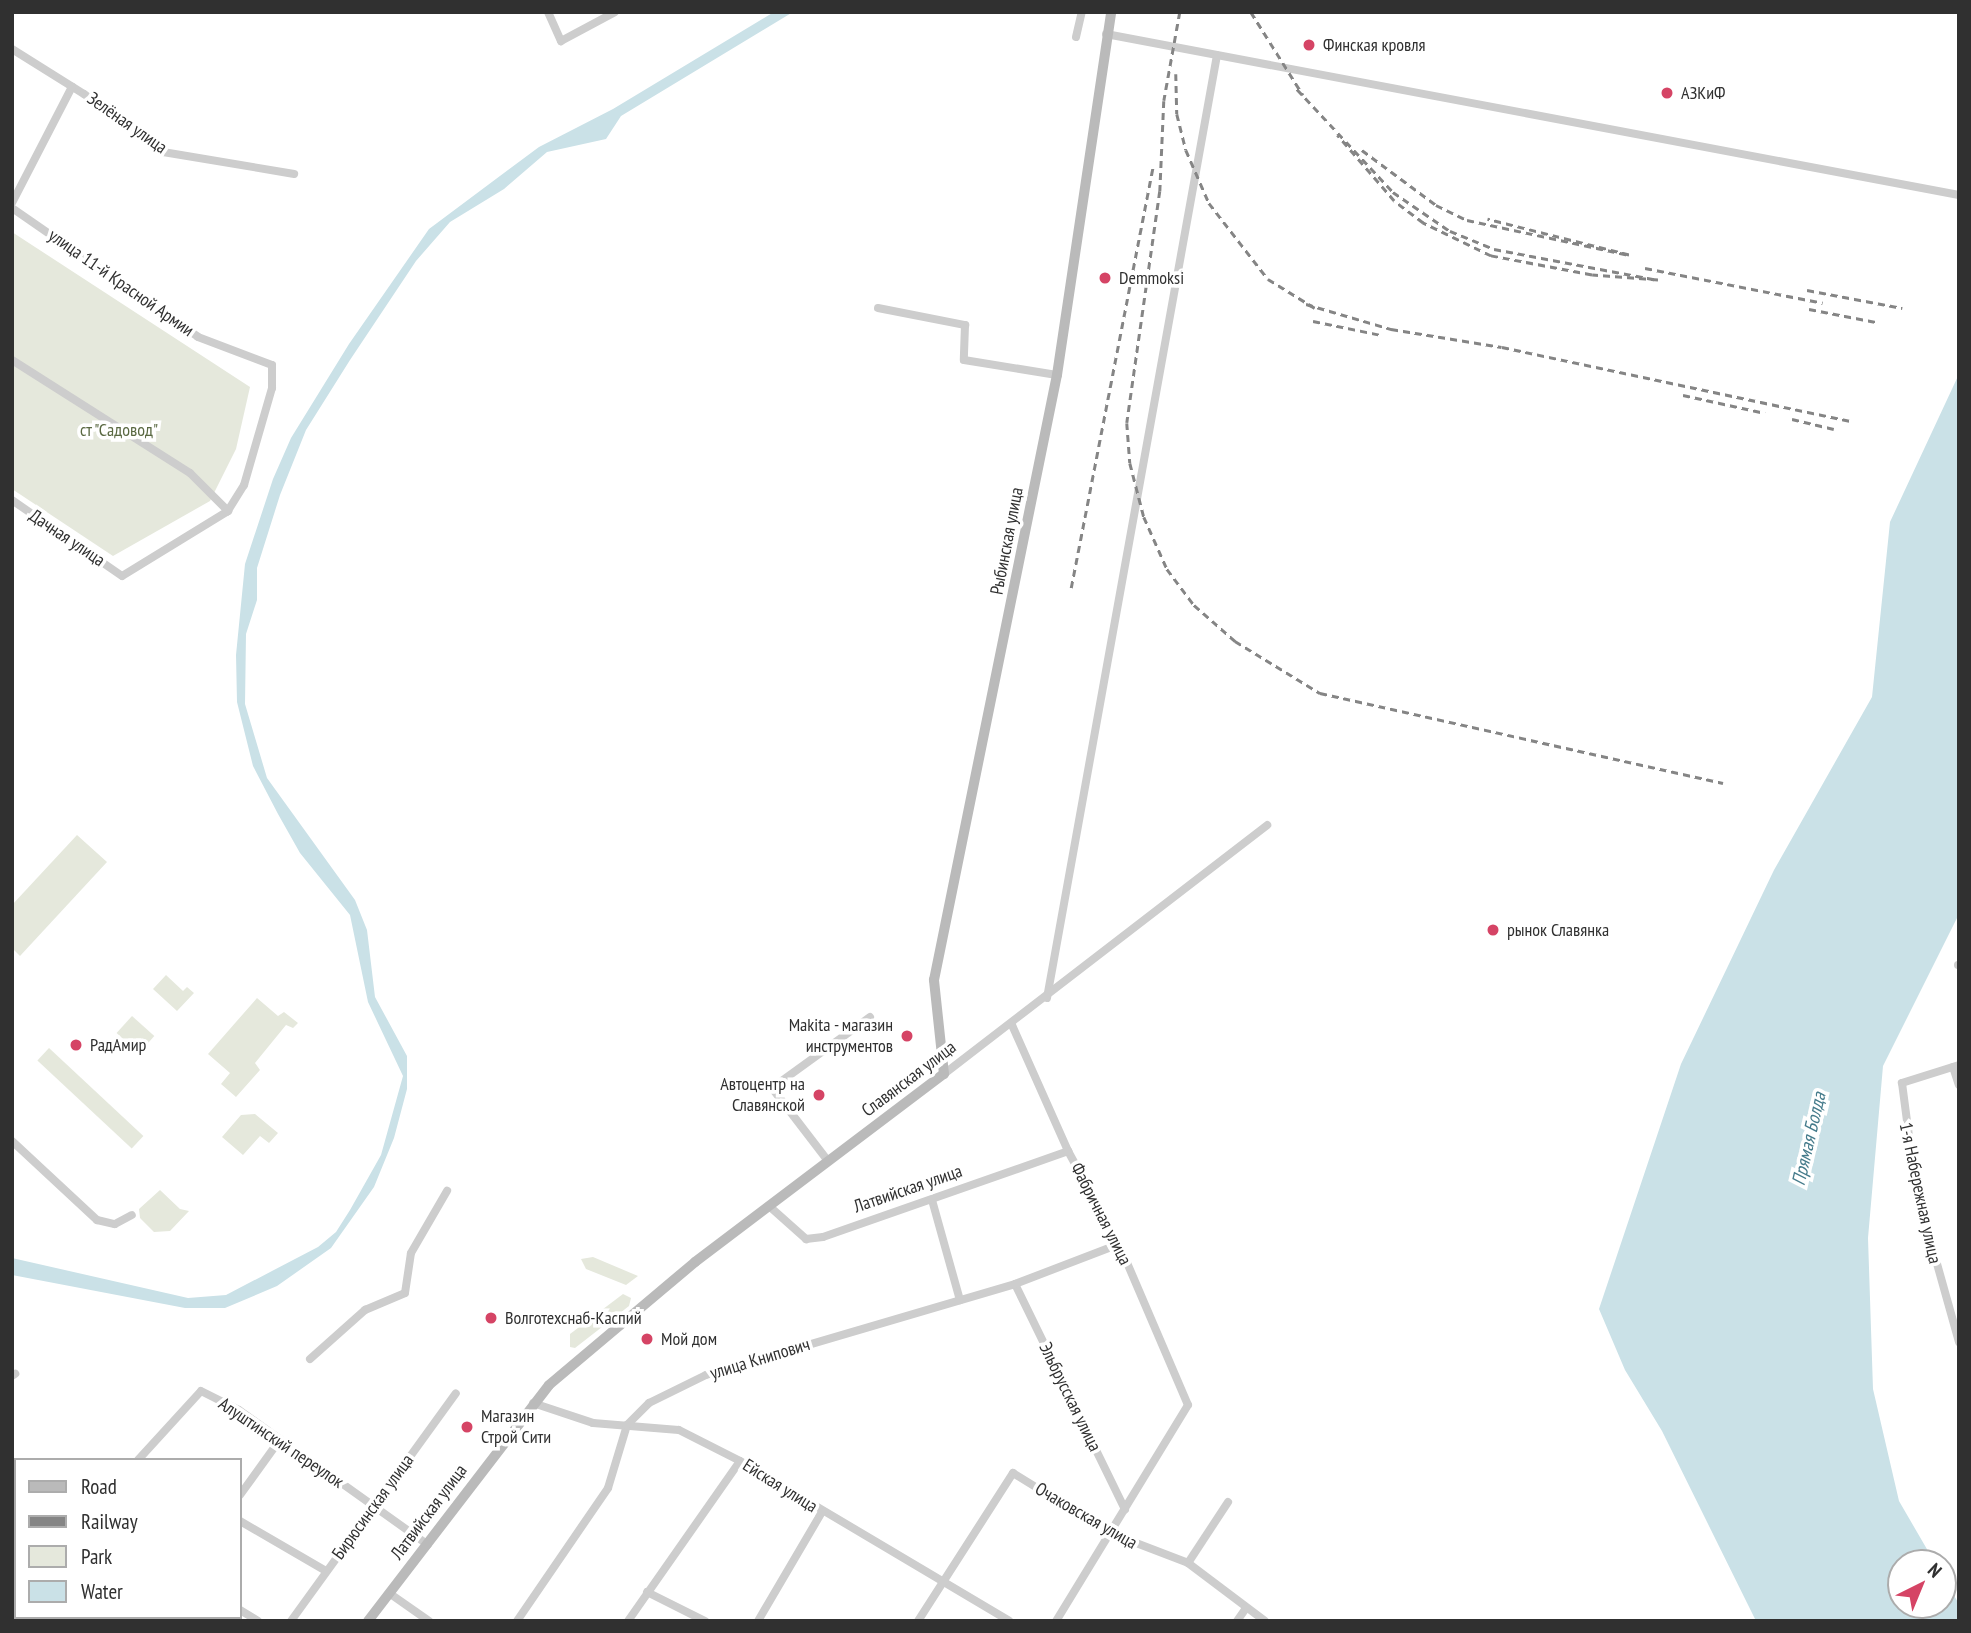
<!DOCTYPE html>
<meta charset="utf-8">
<style>
body{margin:0}
#map{position:relative;width:1971px;height:1633px;overflow:hidden;background:#fff;font-family:"PT Sans Narrow",sans-serif}
div>[style]{position:absolute}
.green>*{inset:0;background:#e5e8dc;transform-origin:0 0}
.water>*{inset:0;background:#cae1e7}
.street>*{height:8px;margin:-4px;padding:0 4px;transform-origin:4px;border-radius:4px;background:#cdcdcd}
.secondary>*{height:10px;margin:-5px;padding:0 5px;transform-origin:5px;border-radius:5px;background:#bababa}
.rail>*{height:2.5px;margin-top:-1.25px;transform-origin:0;background:repeating-linear-gradient(90deg,#858585 0 7px,transparent 0 12px)}
.dots>*{width:19px;height:19px;translate:-50% -50%;box-sizing:border-box;border:4px solid #fff;border-radius:50%}
span{translate:-50% -50%;white-space:nowrap;text-align:center;line-height:1.15;-webkit-text-stroke:7px #fff;paint-order:stroke}
.poi-label{font-size:18px;color:#303030}
.left{translate:0 -50%;text-align:left}
.right{translate:-100% -50%;text-align:right}
.street-label{font-size:18px;color:#303030}
.park-label{font-size:18px;color:#596841}
.water-label{font-size:19px;color:#457b8b;font-style:italic}
.frame{position:absolute;inset:0;border:14px solid #303030;pointer-events:none}
.legend{position:absolute;left:14px;top:1458px;width:228px;height:161px;box-sizing:border-box;background:#fff;border:2px solid #acacac;margin:0;padding:9px 12px;list-style:none;font-size:21px;color:#303030}
.legend li{display:flex;align-items:center;gap:14px;height:35px}
.legend b{width:35px;border:2px solid #acacac}
.north{position:absolute;left:1887px;top:1549px;width:70px;height:70px;box-sizing:border-box;background:#fff;border:2px solid #acacac;border-radius:50%;rotate:43deg;font-size:19px;font-weight:700;line-height:28px;text-align:center;color:#303030}
.north::after{content:'';display:block;margin:auto;width:24px;height:32px;background:#d54465;clip-path:polygon(50% 0,100% 100%,50% 72%,0 100%)}
</style>
<div id="map">
<div class="green">
<i style="clip-path:polygon(12px 232px,250px 387px,236px 449px,210px 501px,113px 556px,12px 489px)"></i>
<i style="clip-path:polygon(77px 835px,107px 862px,20px 956px,12px 948px,12px 905px)"></i>
<i style="clip-path:polygon(166px 975px,183px 991px,187px 987px,194px 993px,177px 1011px,153px 989px)"></i>
<i style="clip-path:polygon(257px 998px,278px 1016px,284px 1012px,298px 1023px,293px 1028px,286px 1025px,255px 1063px,260px 1070px,236px 1097px,221px 1084px,230px 1073px,208px 1054px)"></i>
<i style="left:132px;top:1016px;width:30px;height:23px;rotate:42deg"></i>
<i style="left:49px;top:1048px;width:129px;height:17px;rotate:43deg"></i>
<i style="clip-path:polygon(255px 1114px,278px 1133px,269px 1143px,260px 1136px,243px 1155px,222px 1137px,241px 1115px)"></i>
<i style="clip-path:polygon(160px 1190px,180px 1209px,189px 1211px,170px 1231px,154px 1232px,140px 1218px,139px 1209px)"></i>
<i style="clip-path:polygon(593px 1257px,638px 1276px,626px 1285px,586px 1269px,581px 1259px)"></i>
<i style="clip-path:polygon(623px 1294px,631px 1298px,629px 1306px,575px 1348px,570px 1347px,570px 1334px)"></i>
</div>
<div class="water">
<i style="clip-path:polygon(774px 12px,793px 12px,621px 116px,606px 139px,547px 152px,504px 189px,450px 222px,416px 261px,350px 360px,306px 430px,280px 495px,257px 568px,257px 600px,246px 634px,245px 704px,267px 778px,355px 900px,367px 930px,375px 997px,407px 1056px,407px 1089px,394px 1138px,374px 1187px,331px 1248px,277px 1286px,225px 1308px,185px 1308px,12px 1275px,12px 1258px,188px 1298px,226px 1295px,318px 1247px,336px 1232px,350px 1210px,381px 1155px,403px 1076px,368px 1002px,350px 915px,300px 853px,278px 814px,253px 766px,237px 702px,236px 655px,245px 564px,273px 479px,291px 438px,349px 344px,429px 229px,539px 147px,613px 109px)"></i>
<i style="clip-path:polygon(1959px 374px,1959px 914px,1883px 1066px,1868px 1238px,1873px 1389px,1899px 1501px,1935px 1563px,1901px 1563px,1901px 1605px,1943px 1605px,1943px 1577px,1959px 1604px,1959px 1621px,1756px 1621px,1662px 1431px,1625px 1370px,1599px 1309px,1681px 1064px,1774px 870px,1872px 697px,1890px 522px)"></i>
</div>
<div class="street">
<i style="left:548px;top:12px;width:32px;rotate:66deg"></i>
<i style="left:561px;top:41px;width:61px;rotate:-28.2deg"></i>
<i style="left:1106px;top:34px;width:868px;rotate:10.69deg"></i>
<i style="left:1076px;top:37px;width:26px;rotate:-77deg"></i>
<i style="left:12px;top:49px;width:85px;rotate:32deg"></i>
<i style="left:84px;top:94px;width:98px;rotate:36.3deg"></i>
<i style="left:163px;top:152px;width:133px;rotate:9.5deg"></i>
<i style="left:12px;top:203px;width:131px;rotate:-62.7deg"></i>
<i style="left:12px;top:208px;width:226px;rotate:34.7deg"></i>
<i style="left:198px;top:337px;width:79px;rotate:20.7deg"></i>
<i style="left:272px;top:365px;width:23px;rotate:90deg"></i>
<i style="left:272px;top:388px;width:101px;rotate:106.1deg"></i>
<i style="left:244px;top:485px;width:31px;rotate:122deg"></i>
<i style="left:228px;top:511px;width:124px;rotate:148.5deg"></i>
<i style="left:122px;top:576px;width:134px;rotate:-145.4deg"></i>
<i style="left:878px;top:308px;width:89px;rotate:11.1deg"></i>
<i style="left:965px;top:325px;width:35px;rotate:92deg"></i>
<i style="left:964px;top:360px;width:94px;rotate:9.2deg"></i>
<i style="left:12px;top:360px;width:211px;rotate:32.4deg"></i>
<i style="left:190px;top:473px;width:54px;rotate:45deg"></i>
<i style="left:1958px;top:965px;width:1px"></i>
<i style="left:1047px;top:998px;width:958px;rotate:-79.78deg"></i>
<i style="left:1012px;top:1025px;width:138px;rotate:66deg"></i>
<i style="left:1068px;top:1151px;width:106px;rotate:61.3deg"></i>
<i style="left:1119px;top:1244px;width:175px;rotate:66.8deg"></i>
<i style="left:1188px;top:1405px;width:253px;rotate:121.4deg"></i>
<i style="left:1959px;top:1065px;width:60px;rotate:162.5deg"></i>
<i style="left:1902px;top:1083px;width:107px;rotate:82.5deg"></i>
<i style="left:1916px;top:1189px;width:159px;rotate:74.3deg"></i>
<i style="left:1953px;top:1067px;width:19px;rotate:72deg"></i>
<i style="left:944px;top:1074px;width:408px;rotate:-37.6deg"></i>
<i style="left:12px;top:1141px;width:116px;rotate:42.9deg"></i>
<i style="left:97px;top:1220px;width:18px;rotate:13deg"></i>
<i style="left:115px;top:1224px;width:19px;rotate:-28deg"></i>
<i style="left:828px;top:1161px;width:92px;rotate:-127.5deg"></i>
<i style="left:772px;top:1088px;width:121px;rotate:-35.9deg"></i>
<i style="left:932px;top:1200px;width:104px;rotate:74.4deg"></i>
<i style="left:769px;top:1206px;width:50px;rotate:41.7deg"></i>
<i style="left:806px;top:1239px;width:17px;rotate:-7deg"></i>
<i style="left:823px;top:1237px;width:260px;rotate:-19.3deg"></i>
<i style="left:1015px;top:1284px;width:251px;rotate:64deg"></i>
<i style="left:310px;top:1359px;width:74px;rotate:-41.7deg"></i>
<i style="left:365px;top:1310px;width:43px;rotate:-23deg"></i>
<i style="left:405px;top:1293px;width:40px;rotate:-81.5deg"></i>
<i style="left:411px;top:1253px;width:72px;rotate:-59.9deg"></i>
<i style="left:12px;top:1376px;width:4px;rotate:-34deg"></i>
<i style="left:533px;top:1403px;width:63px;rotate:18.4deg"></i>
<i style="left:593px;top:1423px;width:86px;rotate:4.7deg"></i>
<i style="left:679px;top:1430px;width:68px;rotate:26.9deg"></i>
<i style="left:740px;top:1461px;width:313px;rotate:30.7deg"></i>
<i style="left:138px;top:1460px;width:93px;rotate:-47.6deg"></i>
<i style="left:201px;top:1391px;width:42px;rotate:26.6deg"></i>
<i style="left:239px;top:1410px;width:232px;rotate:35.5deg"></i>
<i style="left:240px;top:1495px;width:67px;rotate:-54.2deg"></i>
<i style="left:12px;top:1498px;width:5px;rotate:37deg"></i>
<i style="left:12px;top:1521px;width:5px;rotate:-37deg"></i>
<i style="left:240px;top:1521px;width:99px;rotate:30.2deg"></i>
<i style="left:1188px;top:1563px;width:73px;rotate:-56.7deg"></i>
<i style="left:647px;top:1592px;width:65px;rotate:26.6deg"></i>
<i style="left:389px;top:1593px;width:49px;rotate:35deg"></i>
<i style="left:12px;top:1597px;width:6px;rotate:-45deg"></i>
<i style="left:240px;top:1610px;width:21px;rotate:31deg"></i>
<i style="left:142px;top:1621px;width:6px;rotate:-45deg"></i>
<i style="left:291px;top:1621px;width:281px;rotate:-54.1deg"></i>
<i style="left:517px;top:1621px;width:161px;rotate:-55.6deg"></i>
<i style="left:608px;top:1488px;width:66px;rotate:-73.2deg"></i>
<i style="left:627px;top:1425px;width:31px;rotate:-45deg"></i>
<i style="left:649px;top:1403px;width:64px;rotate:-26.2deg"></i>
<i style="left:706px;top:1375px;width:322px;rotate:-16.4deg"></i>
<i style="left:1015px;top:1284px;width:111px;rotate:-21deg"></i>
<i style="left:628px;top:1621px;width:195px;rotate:-55deg"></i>
<i style="left:758px;top:1621px;width:126px;rotate:-59.6deg"></i>
<i style="left:918px;top:1621px;width:176px;rotate:-57.3deg"></i>
<i style="left:1013px;top:1473px;width:114px;rotate:31.7deg"></i>
<i style="left:1110px;top:1533px;width:84px;rotate:21deg"></i>
<i style="left:1188px;top:1563px;width:96px;rotate:37deg"></i>
<i style="left:1237px;top:1621px;width:16px;rotate:-55deg"></i>
</div>
<div class="secondary">
<i style="left:368px;top:1621px;width:297px;rotate:-52.5deg"></i>
<i style="left:549px;top:1385px;width:191px;rotate:-40.1deg"></i>
<i style="left:695px;top:1262px;width:312px;rotate:-37.1deg"></i>
<i style="left:944px;top:1074px;width:95px;rotate:-96.1deg"></i>
<i style="left:934px;top:980px;width:617px;rotate:-78.51deg"></i>
<i style="left:1057px;top:375px;width:367px;rotate:-81.5deg"></i>
</div>
<div class="rail">
<i style="left:1180px;top:12px;width:90px;rotate:100.2deg"></i>
<i style="left:1164px;top:101px;width:90px;rotate:92.5deg"></i>
<i style="left:1160px;top:191px;width:234px;rotate:98.1deg"></i>
<i style="left:1127px;top:423px;width:40px;rotate:85.7deg"></i>
<i style="left:1130px;top:463px;width:56px;rotate:75.5deg"></i>
<i style="left:1144px;top:517px;width:57px;rotate:66.1deg"></i>
<i style="left:1167px;top:569px;width:45px;rotate:53.1deg"></i>
<i style="left:1194px;top:605px;width:55px;rotate:41.3deg"></i>
<i style="left:1235px;top:641px;width:100px;rotate:31.5deg"></i>
<i style="left:1320px;top:693px;width:413px;rotate:12.6deg"></i>
<i style="left:1251px;top:12px;width:98px;rotate:57.9deg"></i>
<i style="left:1176px;top:74px;width:40px;rotate:88.6deg"></i>
<i style="left:1177px;top:114px;width:37px;rotate:76deg"></i>
<i style="left:1186px;top:150px;width:58px;rotate:66.5deg"></i>
<i style="left:1209px;top:203px;width:96px;rotate:52.2deg"></i>
<i style="left:1268px;top:279px;width:55px;rotate:31.7deg"></i>
<i style="left:1297px;top:89px;width:141px;rotate:47deg"></i>
<i style="left:1393px;top:192px;width:69px;rotate:34.4deg"></i>
<i style="left:1450px;top:231px;width:48px;rotate:22.2deg"></i>
<i style="left:1494px;top:249px;width:167px;rotate:10.7deg"></i>
<i style="left:1658px;top:280px;width:66px;rotate:-175.7deg"></i>
<i style="left:1592px;top:275px;width:103px;rotate:-169.3deg"></i>
<i style="left:1491px;top:256px;width:76px;rotate:-154.1deg"></i>
<i style="left:1423px;top:223px;width:36px;rotate:-143deg"></i>
<i style="left:1394px;top:201px;width:87px;rotate:-130.8deg"></i>
<i style="left:1362px;top:150px;width:92px;rotate:36.6deg"></i>
<i style="left:1436px;top:205px;width:34px;rotate:26deg"></i>
<i style="left:1467px;top:220px;width:166px;rotate:12.2deg"></i>
<i style="left:1629px;top:255px;width:146px;rotate:-165.8deg"></i>
<i style="left:1645px;top:268px;width:181px;rotate:11.1deg"></i>
<i style="left:1807px;top:290px;width:97px;rotate:10.7deg"></i>
<i style="left:1306px;top:304px;width:89px;rotate:16.4deg"></i>
<i style="left:1391px;top:329px;width:112px;rotate:9.2deg"></i>
<i style="left:1502px;top:347px;width:355px;rotate:12deg"></i>
<i style="left:1809px;top:309px;width:68px;rotate:11deg"></i>
<i style="left:1313px;top:321px;width:69px;rotate:11.6deg"></i>
<i style="left:1683px;top:395px;width:84px;rotate:12.4deg"></i>
<i style="left:1792px;top:419px;width:43px;rotate:13.4deg"></i>
<i style="left:1071px;top:588px;width:429px;rotate:-79deg"></i>
</div>
<div class="dots">
<i style="left:1309px;top:45px;background:#d54465"></i>
<i style="left:1667px;top:93px;background:#d54465"></i>
<i style="left:1105px;top:278px;background:#d54465"></i>
<i style="left:1493px;top:930px;background:#d54465"></i>
<i style="left:907px;top:1036px;background:#d54465"></i>
<i style="left:76px;top:1045px;background:#d54465"></i>
<i style="left:819px;top:1095px;background:#d54465"></i>
<i style="left:491px;top:1318px;background:#d54465"></i>
<i style="left:647px;top:1339px;background:#d54465"></i>
<i style="left:467px;top:1427px;background:#d54465"></i>
</div>
<div class="poi-label">
<span class="left" style="left:1323px;top:45px">Финская кровля</span>
<span class="left" style="left:1681px;top:93px">АЗКиФ</span>
<span class="left" style="left:1119px;top:278px">Demmoksi</span>
<span class="left" style="left:1507px;top:930px">рынок Славянка</span>
<span class="right" style="left:893px;top:1036px">Makita - магазин<br>инструментов</span>
<span class="left" style="left:90px;top:1045px">РадАмир</span>
<span class="right" style="left:805px;top:1095px">Автоцентр на<br>Славянской</span>
<span class="left" style="left:505px;top:1318px">Волготехснаб-Каспий</span>
<span class="left" style="left:661px;top:1339px">Мой дом</span>
<span class="left" style="left:481px;top:1427px">Магазин<br>Строй Сити</span>
</div>
<div class="street-label">
<span style="left:127px;top:123px;rotate:35deg">Зелёная улица</span>
<span style="left:121px;top:283px;rotate:35deg">улица 11-й Красной Армии</span>
<span style="left:67px;top:538px;rotate:34deg">Дачная улица</span>
<span style="left:1007px;top:541px;rotate:-79deg">Рыбинская улица</span>
<span style="left:909px;top:1079px;rotate:-37deg">Славянская улица</span>
<span style="left:908px;top:1189px;rotate:-19deg">Латвийская улица</span>
<span style="left:1920px;top:1193px;rotate:78deg">1-я Набережная улица</span>
<span style="left:1101px;top:1214px;rotate:63deg">Фабричная улица</span>
<span style="left:760px;top:1359px;rotate:-17deg">улица Книпович</span>
<span style="left:1070px;top:1397px;rotate:64deg">Эльбрусская улица</span>
<span style="left:281px;top:1443px;rotate:34deg">Алуштинский переулок</span>
<span style="left:780px;top:1486px;rotate:32deg">Ейская улица</span>
<span style="left:373px;top:1507px;rotate:-54deg">Бирюсинская улица</span>
<span style="left:429px;top:1512px;rotate:-53deg">Латвийская улица</span>
<span style="left:1086px;top:1516px;rotate:30deg">Очаковская улица</span>
</div>
<div class="park-label">
<span style="left:119px;top:430px">ст "Садовод"</span>
</div>
<div class="water-label">
<span style="left:1809px;top:1139px;rotate:-77deg">Прямая Болда</span>
</div>
<div class="frame"></div>
<ul class="legend">
<li><b style="height:9px;background:#bababa"></b>Road</li>
<li><b style="height:9px;background:#858585"></b>Railway</li>
<li><b style="height:19px;background:#e5e8dc"></b>Park</li>
<li><b style="height:19px;background:#cae1e7"></b>Water</li>
</ul>
<div class="north">N</div>
</div>
